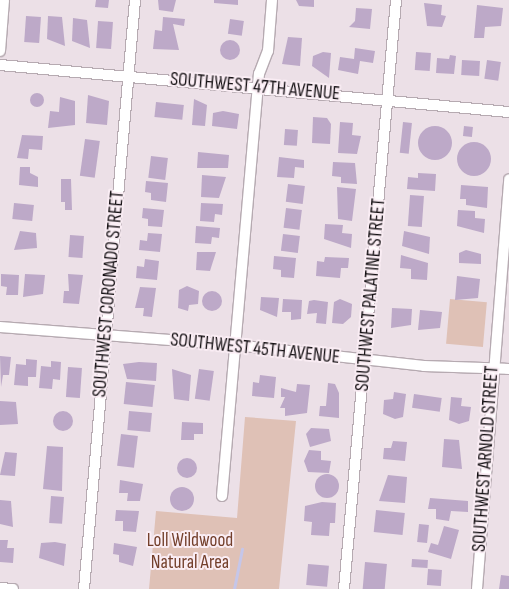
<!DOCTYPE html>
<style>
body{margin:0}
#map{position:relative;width:509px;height:589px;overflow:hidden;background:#ece0e7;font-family:"Sofia Sans Condensed",sans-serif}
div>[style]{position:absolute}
.green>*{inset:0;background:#dfc1b6;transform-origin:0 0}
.stream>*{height:3px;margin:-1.5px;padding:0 1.5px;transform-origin:1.5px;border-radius:1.5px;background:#c5c6e9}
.building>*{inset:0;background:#bda9c8;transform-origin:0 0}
.round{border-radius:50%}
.roads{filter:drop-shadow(1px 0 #b6aab1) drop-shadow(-1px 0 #b6aab1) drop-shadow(0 1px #b6aab1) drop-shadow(0 -1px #b6aab1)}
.minor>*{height:10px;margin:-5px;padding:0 5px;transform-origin:5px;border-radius:5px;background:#fff}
span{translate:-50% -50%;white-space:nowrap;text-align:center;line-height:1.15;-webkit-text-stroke:4px #faedf4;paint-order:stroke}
.street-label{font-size:19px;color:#130f12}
.park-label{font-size:19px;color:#733f2b}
</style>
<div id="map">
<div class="green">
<i style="left:450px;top:299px;width:37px;height:45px;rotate:5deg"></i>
<i style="clip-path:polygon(245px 417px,296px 421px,279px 589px,149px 589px,156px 511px,237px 518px)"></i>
</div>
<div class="stream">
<i style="left:234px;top:589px;width:41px;rotate:-78.7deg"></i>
</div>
<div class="building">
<i style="clip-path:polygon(96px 0,109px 0,108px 8px,95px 7px)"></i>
<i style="clip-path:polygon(158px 0,176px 0,173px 12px,159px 10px)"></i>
<i style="clip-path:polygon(214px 0,238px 0,238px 5px,214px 3px)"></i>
<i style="clip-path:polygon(296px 0,314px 0,314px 7px,299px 6px)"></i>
<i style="clip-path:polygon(424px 3px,442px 5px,441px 15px,446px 16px,442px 27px,427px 26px)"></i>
<i style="clip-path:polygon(477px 5px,503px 8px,501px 26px,485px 27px,484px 38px,474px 38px)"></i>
<i style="clip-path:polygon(356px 8px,372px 9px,370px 29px,349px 27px,355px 21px)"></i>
<i style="left:26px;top:16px;width:15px;height:26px;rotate:4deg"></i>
<i style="clip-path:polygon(48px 16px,62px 17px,65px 46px,47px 39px)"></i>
<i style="clip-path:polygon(163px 17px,185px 19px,184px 26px,173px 24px,179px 50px,153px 49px,155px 30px,162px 31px)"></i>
<i style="clip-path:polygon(73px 18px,87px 20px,90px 48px,72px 41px)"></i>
<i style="left:230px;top:19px;width:14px;height:15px;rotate:8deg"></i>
<i style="left:98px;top:21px;width:15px;height:27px;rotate:4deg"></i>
<i style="clip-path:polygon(288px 37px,302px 38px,300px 66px,282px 64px)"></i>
<i class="round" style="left:220px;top:40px;width:20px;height:20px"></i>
<i style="clip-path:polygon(355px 48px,375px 51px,373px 63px,360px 61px,358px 74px,338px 70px,340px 57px,354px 59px)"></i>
<i style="clip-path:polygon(323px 52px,331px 53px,329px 78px,312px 66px,313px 56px)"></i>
<i style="left:416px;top:52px;width:15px;height:18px;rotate:4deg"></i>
<i style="clip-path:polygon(450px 55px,456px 56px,454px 74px,436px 73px,437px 58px,449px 59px)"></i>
<i style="left:462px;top:60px;width:18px;height:15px;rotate:3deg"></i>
<i style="left:487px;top:60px;width:14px;height:19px;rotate:8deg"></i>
<i class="round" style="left:30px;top:93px;width:14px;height:14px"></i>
<i style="clip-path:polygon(88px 95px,109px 101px,107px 125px,86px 123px)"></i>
<i style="clip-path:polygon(60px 97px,75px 101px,75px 125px,48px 128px,50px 111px,59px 112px)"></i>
<i style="clip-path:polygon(194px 99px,207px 105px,205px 126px,192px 125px)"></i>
<i style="left:156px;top:102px;width:28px;height:15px;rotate:6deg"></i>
<i style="clip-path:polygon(223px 111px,239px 114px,237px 129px,212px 126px,213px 113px)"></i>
<i style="clip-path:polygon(313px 117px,327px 118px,331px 124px,330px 144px,312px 143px)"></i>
<i style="clip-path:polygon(340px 122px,353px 123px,352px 135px,361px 136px,357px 154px,338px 153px)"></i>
<i style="left:403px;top:122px;width:9px;height:31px;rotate:6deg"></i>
<i class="round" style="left:418px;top:126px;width:34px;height:34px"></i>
<i style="left:464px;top:126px;width:9px;height:10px;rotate:6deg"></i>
<i style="left:285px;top:129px;width:13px;height:16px;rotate:4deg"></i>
<i style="clip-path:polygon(22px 135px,43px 136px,42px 150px,29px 149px,28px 159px,17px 158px)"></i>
<i style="left:85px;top:139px;width:15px;height:37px;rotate:8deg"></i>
<i class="round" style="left:457px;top:142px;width:34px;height:34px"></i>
<i style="clip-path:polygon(198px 152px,229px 155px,228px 168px,197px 168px)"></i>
<i style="left:151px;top:156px;width:17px;height:22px;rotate:7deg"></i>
<i style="clip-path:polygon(279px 157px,304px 160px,304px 168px,295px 167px,294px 178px,277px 177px)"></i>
<i style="clip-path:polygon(333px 162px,355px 163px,357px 184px,341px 183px,341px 177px,332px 176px)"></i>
<i style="clip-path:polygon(20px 167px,30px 167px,30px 173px,38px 177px,38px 187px,19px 185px)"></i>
<i style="clip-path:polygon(418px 173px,436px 174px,435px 191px,407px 189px,408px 177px,418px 178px)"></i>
<i style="clip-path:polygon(202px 175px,226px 177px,219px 198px,201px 197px)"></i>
<i style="clip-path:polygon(61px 179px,71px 179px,72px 210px,65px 210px,65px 202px,61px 202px)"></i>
<i style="clip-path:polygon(146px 181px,168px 183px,166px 202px,151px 200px,151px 193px,145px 192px)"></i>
<i style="left:288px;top:184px;width:17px;height:18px;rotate:7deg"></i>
<i style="clip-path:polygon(461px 185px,488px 187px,487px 208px,466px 205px,466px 199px,460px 199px)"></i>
<i style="clip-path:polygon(337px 187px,356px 189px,352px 221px,338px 219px)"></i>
<i style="left:410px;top:195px;width:14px;height:31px;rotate:4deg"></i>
<i style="left:14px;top:203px;width:20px;height:16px;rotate:6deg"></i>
<i style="clip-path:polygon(201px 203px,223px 204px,222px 215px,215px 214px,214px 222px,200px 221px)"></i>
<i style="clip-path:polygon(143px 208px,164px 210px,162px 227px,148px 226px,148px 219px,142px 218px)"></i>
<i style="left:286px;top:208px;width:16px;height:20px;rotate:7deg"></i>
<i style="clip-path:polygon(458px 210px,475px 211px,475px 218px,485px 219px,484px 233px,457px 226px)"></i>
<i style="clip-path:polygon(325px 224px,343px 225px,342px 233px,352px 234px,351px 248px,324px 239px)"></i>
<i style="clip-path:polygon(196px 226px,220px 228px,219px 238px,212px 237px,211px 244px,195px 243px)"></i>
<i style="clip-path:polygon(20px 231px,36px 233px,37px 248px,14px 250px)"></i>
<i style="clip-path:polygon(404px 231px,430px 237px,429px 254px,402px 246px)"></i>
<i style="clip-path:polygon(148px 233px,162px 234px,160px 252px,139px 250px,140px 240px,147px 241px)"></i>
<i style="left:283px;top:234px;width:17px;height:17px;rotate:7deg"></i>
<i style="left:70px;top:235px;width:14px;height:22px;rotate:4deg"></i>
<i style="clip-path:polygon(466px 250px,481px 254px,481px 264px,459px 263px,459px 253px)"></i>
<i style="clip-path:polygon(197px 252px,216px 252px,210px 271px,196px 270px)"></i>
<i style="clip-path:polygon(401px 255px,428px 263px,427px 280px,411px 279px,411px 269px,400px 268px)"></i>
<i style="clip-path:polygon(274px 256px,296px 258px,294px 278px,281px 277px,281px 270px,273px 269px)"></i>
<i style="clip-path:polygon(325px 257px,349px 258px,348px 268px,341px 268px,340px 278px,316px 276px,317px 261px,324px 262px)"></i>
<i style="clip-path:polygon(145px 259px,159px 261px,157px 280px,136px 278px,137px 266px,144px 267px)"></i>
<i style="clip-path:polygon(1px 274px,19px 275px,18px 295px,6px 295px,7px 287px,1px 286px)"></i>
<i style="clip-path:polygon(25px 274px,45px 275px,43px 294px,23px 297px)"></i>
<i style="clip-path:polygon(68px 274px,83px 275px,79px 304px,63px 303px,64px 291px,69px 291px)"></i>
<i style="clip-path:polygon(457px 276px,480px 279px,478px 298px,455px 300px)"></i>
<i style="clip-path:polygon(187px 286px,199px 291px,198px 304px,189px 305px,188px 311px,178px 308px,179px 290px)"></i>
<i style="clip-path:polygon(140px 287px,156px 288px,152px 317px,143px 316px,144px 308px,135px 308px)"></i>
<i class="round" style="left:202px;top:291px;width:20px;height:20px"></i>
<i style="clip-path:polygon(261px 297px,279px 298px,277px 317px,260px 310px)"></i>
<i style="clip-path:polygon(283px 299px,302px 300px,301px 319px,291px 320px,291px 312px,282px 312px)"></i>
<i style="clip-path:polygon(340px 299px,352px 304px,351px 317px,343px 324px,332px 323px,334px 302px)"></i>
<i style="clip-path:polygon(314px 300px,328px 302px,326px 324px,316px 323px,317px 313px,307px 314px,309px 301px)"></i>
<i style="clip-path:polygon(392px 308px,412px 309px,411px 325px,391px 328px)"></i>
<i style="clip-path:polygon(420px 310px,442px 312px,440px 328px,418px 330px)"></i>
<i style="clip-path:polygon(0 356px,11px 357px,9px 375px,3px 375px,1px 387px)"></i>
<i style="clip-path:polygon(26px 359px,37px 360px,36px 377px,28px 377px,28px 386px,14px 385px,16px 364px,26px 365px)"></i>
<i style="clip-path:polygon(51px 361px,61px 362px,60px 380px,53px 379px,52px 389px,39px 388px,41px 366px,51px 367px)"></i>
<i style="clip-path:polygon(139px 362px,157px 363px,156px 381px,127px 379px,123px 364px)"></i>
<i style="left:68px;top:367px;width:14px;height:30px;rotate:4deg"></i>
<i style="clip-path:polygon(172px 369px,191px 375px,189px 401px,174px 399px)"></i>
<i style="left:199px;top:369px;width:15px;height:30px;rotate:8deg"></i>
<i style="clip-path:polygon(260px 375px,276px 377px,274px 398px,252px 396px,253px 382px,259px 383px)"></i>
<i style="left:126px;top:382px;width:29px;height:22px;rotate:6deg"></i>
<i style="clip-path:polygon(328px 383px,335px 384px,339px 393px,339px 418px,319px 416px,320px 406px,326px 406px)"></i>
<i style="clip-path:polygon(297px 384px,310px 385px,307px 413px,285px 416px,285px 408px,280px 408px,285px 397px,281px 397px,281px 388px,296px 392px)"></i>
<i style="clip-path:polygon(394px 392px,406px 394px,403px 417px,395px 419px,383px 414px,384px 400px,393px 399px)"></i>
<i style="left:414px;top:394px;width:28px;height:14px;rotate:8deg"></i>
<i style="clip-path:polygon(451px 397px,462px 398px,461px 406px,471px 407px,469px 421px,459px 424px,449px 420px)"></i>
<i style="clip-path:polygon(0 401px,16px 402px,18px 424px,0 425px)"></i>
<i style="left:129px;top:411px;width:23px;height:19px;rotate:5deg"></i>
<i class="round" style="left:53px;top:411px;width:20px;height:20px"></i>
<i style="clip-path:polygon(182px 422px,203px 423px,203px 434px,194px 434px,194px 440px,181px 440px)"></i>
<i style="clip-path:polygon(311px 428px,329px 429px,331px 441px,310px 447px,306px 434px)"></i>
<i style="left:121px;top:434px;width:17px;height:32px;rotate:7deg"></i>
<i style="clip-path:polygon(444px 439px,459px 440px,462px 469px,442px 467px)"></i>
<i style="clip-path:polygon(393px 441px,407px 442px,405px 461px,383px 459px,384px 448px,391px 448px)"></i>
<i style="clip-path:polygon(47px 446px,63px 447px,62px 491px,43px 489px)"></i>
<i style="clip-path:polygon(309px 450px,321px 451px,321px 460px,331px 461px,329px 473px,308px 472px,304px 461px)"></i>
<i style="clip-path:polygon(5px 452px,17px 453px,15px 476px,0 475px)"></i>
<i class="round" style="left:177px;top:458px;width:20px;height:20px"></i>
<i class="round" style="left:315px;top:474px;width:24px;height:24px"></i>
<i style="clip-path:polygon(388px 475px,407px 477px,405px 503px,379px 501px)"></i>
<i style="clip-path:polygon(120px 480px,143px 484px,140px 501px,127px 501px,128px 493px,119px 493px)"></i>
<i class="round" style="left:170px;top:487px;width:24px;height:24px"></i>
<i style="left:51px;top:496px;width:13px;height:27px;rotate:4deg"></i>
<i style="clip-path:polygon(430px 498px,468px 501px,468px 512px,451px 511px,449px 521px,436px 519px,436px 509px,428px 509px)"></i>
<i style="clip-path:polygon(0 500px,11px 501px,13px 527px,0 524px)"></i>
<i style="clip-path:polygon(322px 502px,336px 503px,335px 523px,330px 523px,329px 536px,311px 535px,312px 522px,304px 521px,305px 506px)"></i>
<i style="clip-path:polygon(116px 510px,139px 511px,136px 532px,123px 531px,123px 521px,115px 521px)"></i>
<i style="left:376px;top:510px;width:29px;height:22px;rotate:6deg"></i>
<i style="left:419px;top:524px;width:10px;height:18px;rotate:6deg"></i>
<i style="clip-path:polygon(444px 526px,459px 530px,451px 559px,428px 552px,431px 543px,438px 545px)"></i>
<i style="clip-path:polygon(0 540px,8px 540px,7px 548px,14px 548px,13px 563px,0 562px)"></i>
<i style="clip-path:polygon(55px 542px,66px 544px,64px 566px,39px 558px,41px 543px)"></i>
<i style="clip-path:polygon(114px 543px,137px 547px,133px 566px,119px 562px,119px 555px,113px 554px)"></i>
<i style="left:412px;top:559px;width:16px;height:8px;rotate:4deg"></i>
<i style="left:365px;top:562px;width:22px;height:27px;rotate:5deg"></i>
<i style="left:308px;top:564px;width:21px;height:21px;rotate:5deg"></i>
<i style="left:428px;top:569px;width:14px;height:16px;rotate:4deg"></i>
<i style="clip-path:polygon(501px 575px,509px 576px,509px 589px,499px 589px)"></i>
</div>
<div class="roads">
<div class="minor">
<i style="left:0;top:51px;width:51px;rotate:-85.5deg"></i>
<i style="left:0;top:65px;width:511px;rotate:5.28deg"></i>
<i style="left:0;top:327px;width:236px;rotate:4.4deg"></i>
<i style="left:235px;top:345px;width:190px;rotate:6.3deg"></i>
<i style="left:424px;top:366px;width:85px;rotate:2deg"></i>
<i style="left:222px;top:496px;width:424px;rotate:-85deg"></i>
<i style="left:259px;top:74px;width:25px;rotate:-69deg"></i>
<i style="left:268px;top:51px;width:51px;rotate:-85.5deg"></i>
<i style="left:0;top:588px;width:13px;rotate:4deg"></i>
<i style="left:84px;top:589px;width:591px;rotate:-85.05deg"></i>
<i style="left:344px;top:589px;width:591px;rotate:-84.95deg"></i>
<i style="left:477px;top:589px;width:411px;rotate:-85.5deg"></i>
</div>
</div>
<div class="street-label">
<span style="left:255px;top:87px;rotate:5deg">SOUTHWEST 47TH AVENUE</span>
<span style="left:109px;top:294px;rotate:-85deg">SOUTHWEST CORONADO STREET</span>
<span style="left:371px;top:295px;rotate:-85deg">SOUTHWEST PALATINE STREET</span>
<span style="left:255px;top:349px;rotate:6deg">SOUTHWEST 45TH AVENUE</span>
<span style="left:486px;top:459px;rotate:-86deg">SOUTHWEST ARNOLD STREET</span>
</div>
<div class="park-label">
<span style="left:190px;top:552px">Loll Wildwood<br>Natural Area</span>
</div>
</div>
